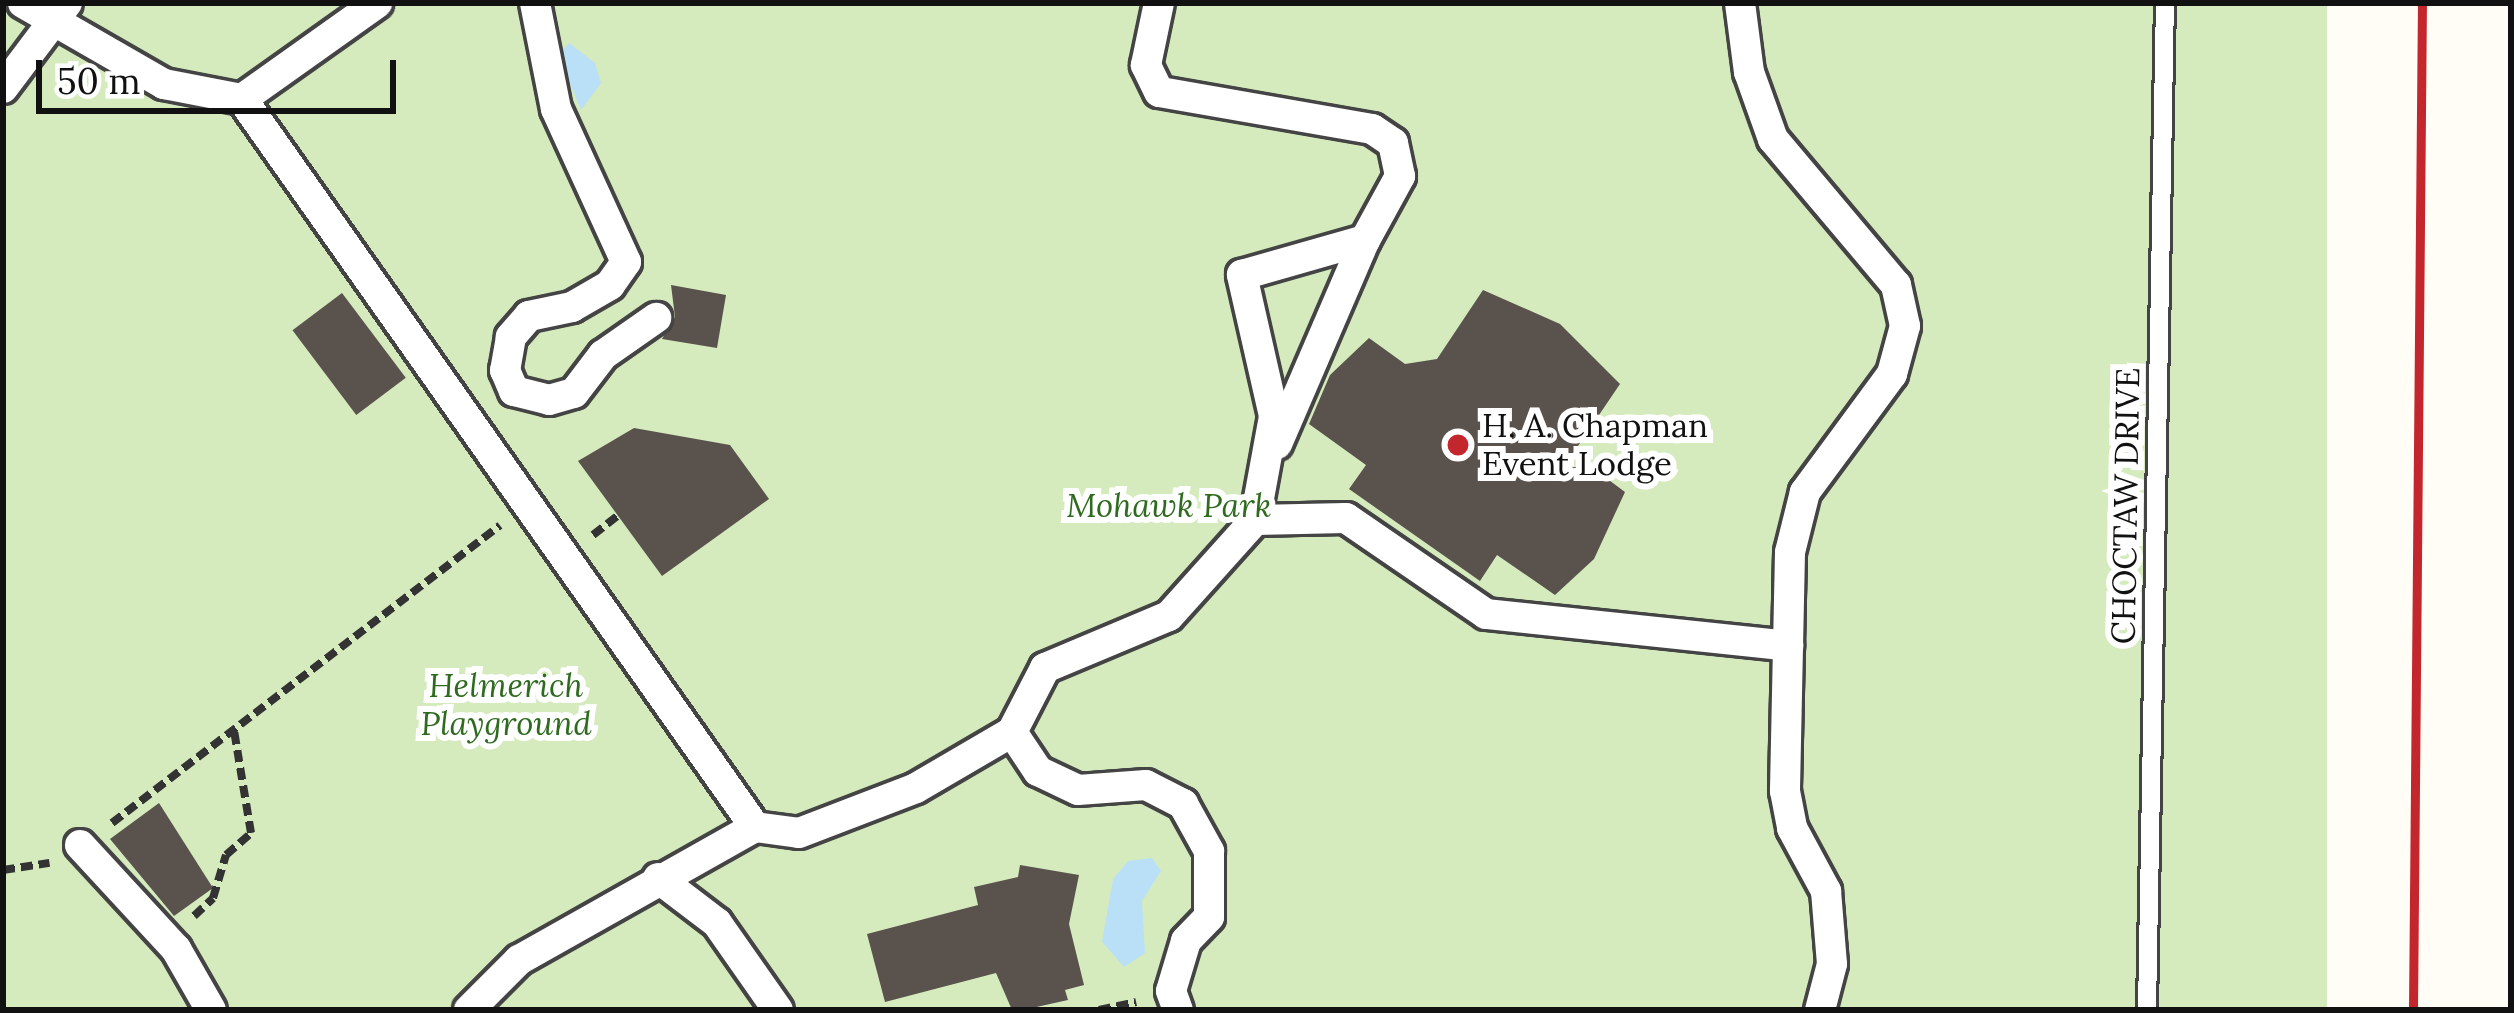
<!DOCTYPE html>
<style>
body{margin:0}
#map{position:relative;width:2514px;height:1013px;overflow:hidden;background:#fffdf5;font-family:Lora,serif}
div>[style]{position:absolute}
.green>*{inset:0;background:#d5ebbd;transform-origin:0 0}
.water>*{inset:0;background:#b9e0f7}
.building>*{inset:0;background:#5a524d;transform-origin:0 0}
.path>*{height:8px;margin-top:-4px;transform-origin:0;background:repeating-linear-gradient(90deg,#333 0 12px,transparent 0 18px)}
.roads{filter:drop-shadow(3px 0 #444) drop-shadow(-3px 0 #444) drop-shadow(0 3px #444) drop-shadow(0 -3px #444)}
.service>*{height:18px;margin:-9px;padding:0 9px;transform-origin:9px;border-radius:9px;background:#fff}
.pedestrian>*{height:30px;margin:-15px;padding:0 15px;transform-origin:15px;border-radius:15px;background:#fff}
.rail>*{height:9px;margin:-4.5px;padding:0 4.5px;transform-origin:4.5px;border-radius:4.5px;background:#c4262e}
.dots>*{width:33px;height:33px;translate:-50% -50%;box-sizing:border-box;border:6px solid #fff;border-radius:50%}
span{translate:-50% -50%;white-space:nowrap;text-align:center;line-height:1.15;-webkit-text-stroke:12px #fff;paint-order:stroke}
.poi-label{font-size:33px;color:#111}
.left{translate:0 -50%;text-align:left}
.park-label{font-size:33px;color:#2f6b1f;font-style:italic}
.street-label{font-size:33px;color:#111}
.frame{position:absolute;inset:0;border:6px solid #111;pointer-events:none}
.scale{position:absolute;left:36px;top:60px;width:360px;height:54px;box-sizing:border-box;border:6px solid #111;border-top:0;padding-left:15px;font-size:36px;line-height:42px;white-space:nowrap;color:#111;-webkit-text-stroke:9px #fff;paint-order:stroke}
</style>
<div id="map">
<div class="green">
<i style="left:3px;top:3px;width:2324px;height:1007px"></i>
</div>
<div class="water">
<i style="clip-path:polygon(569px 43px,595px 63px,601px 83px,581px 110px,558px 55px)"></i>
<i style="clip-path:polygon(1152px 858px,1161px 871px,1142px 901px,1145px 953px,1124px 967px,1102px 942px,1113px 879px,1128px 861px)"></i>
</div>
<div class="building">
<i style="clip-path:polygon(671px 285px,726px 295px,717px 348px,662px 339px,675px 317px)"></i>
<i style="clip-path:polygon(1483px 290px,1560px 324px,1620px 384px,1563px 468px,1590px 466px,1625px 492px,1594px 559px,1555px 595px,1497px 555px,1480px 581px,1349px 489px,1366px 465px,1309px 424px,1330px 375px,1369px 338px,1405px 364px,1437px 359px)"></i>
<i style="left:342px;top:293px;width:106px;height:62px;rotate:53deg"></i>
<i style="clip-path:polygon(634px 428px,730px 445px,769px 499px,662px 576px,578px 461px)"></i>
<i style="clip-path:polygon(159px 803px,213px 888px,174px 916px,110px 839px)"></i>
<i style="clip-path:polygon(1020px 865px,1079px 875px,1069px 924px,1084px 985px,1065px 990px,1068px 1000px,1023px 1010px,1012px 1010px,996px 973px,885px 1002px,867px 934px,978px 905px,974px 887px,1018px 877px)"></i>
</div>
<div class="path">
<i style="left:593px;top:535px;width:31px;rotate:-38deg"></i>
<i style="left:112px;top:823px;width:489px;rotate:-37.5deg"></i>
<i style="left:3px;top:870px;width:47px;rotate:-8.7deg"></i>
<i style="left:194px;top:916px;width:26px;rotate:-43deg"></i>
<i style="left:213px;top:898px;width:45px;rotate:-73.2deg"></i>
<i style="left:226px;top:855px;width:33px;rotate:-41deg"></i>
<i style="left:251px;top:833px;width:104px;rotate:-99.4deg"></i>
<i style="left:1099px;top:1010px;width:38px;rotate:-12deg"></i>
</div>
<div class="roads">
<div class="service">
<i style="left:2147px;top:1010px;width:1007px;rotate:-88.98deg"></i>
</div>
<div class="pedestrian">
<i style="left:23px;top:3px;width:163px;rotate:29.9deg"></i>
<i style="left:164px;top:84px;width:79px;rotate:10.9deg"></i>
<i style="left:242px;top:99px;width:891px;rotate:54.83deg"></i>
<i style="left:535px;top:3px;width:108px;rotate:78.8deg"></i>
<i style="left:556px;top:109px;width:168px;rotate:65.4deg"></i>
<i style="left:626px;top:262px;width:28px;rotate:125deg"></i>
<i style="left:610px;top:285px;width:44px;rotate:149.9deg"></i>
<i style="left:572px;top:307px;width:44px;rotate:168.2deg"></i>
<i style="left:529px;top:316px;width:28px;rotate:131deg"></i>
<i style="left:511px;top:337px;width:34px;rotate:100deg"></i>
<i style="left:505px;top:370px;width:23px;rotate:67deg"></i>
<i style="left:514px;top:391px;width:36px;rotate:14deg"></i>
<i style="left:549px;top:400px;width:26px;rotate:-16deg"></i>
<i style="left:574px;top:393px;width:48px;rotate:-52.7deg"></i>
<i style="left:603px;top:355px;width:65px;rotate:-34.9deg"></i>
<i style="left:1740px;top:3px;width:70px;rotate:82.6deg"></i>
<i style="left:1749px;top:72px;width:71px;rotate:70.3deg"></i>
<i style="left:1773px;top:139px;width:191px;rotate:49.9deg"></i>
<i style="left:1896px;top:285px;width:42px;rotate:77.6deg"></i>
<i style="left:1905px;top:326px;width:50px;rotate:105.2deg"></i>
<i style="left:1892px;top:374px;width:147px;rotate:126.4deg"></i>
<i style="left:1805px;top:492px;width:62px;rotate:104deg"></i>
<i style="left:1790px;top:552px;width:94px;rotate:91.2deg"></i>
<i style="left:3px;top:88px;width:106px;rotate:-53deg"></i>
<i style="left:242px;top:99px;width:166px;rotate:-35.4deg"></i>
<i style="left:1277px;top:444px;width:222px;rotate:-66.7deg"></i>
<i style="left:1255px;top:520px;width:91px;rotate:-1.3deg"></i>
<i style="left:1346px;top:518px;width:170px;rotate:34.4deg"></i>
<i style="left:1486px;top:614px;width:304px;rotate:6deg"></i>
<i style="left:1788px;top:646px;width:145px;rotate:91.2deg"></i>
<i style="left:1785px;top:791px;width:38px;rotate:79deg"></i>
<i style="left:1792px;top:828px;width:72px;rotate:61.6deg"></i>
<i style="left:1826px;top:891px;width:73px;rotate:85.3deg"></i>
<i style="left:1832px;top:964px;width:48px;rotate:104.6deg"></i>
<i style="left:1012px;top:732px;width:47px;rotate:56.3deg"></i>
<i style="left:1038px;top:771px;width:44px;rotate:25.4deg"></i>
<i style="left:1078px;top:790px;width:68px;rotate:-4.2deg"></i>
<i style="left:1146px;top:785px;width:42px;rotate:27.2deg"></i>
<i style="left:1183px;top:804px;width:54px;rotate:61deg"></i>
<i style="left:1209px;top:851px;width:66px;rotate:90deg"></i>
<i style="left:1209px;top:917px;width:33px;rotate:134deg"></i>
<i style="left:1186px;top:941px;width:52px;rotate:106.7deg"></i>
<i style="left:1171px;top:991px;width:20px;rotate:70deg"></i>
<i style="left:80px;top:845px;width:142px;rotate:47.3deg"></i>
<i style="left:176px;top:949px;width:70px;rotate:60.2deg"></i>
<i style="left:658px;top:878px;width:74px;rotate:37.3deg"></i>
<i style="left:717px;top:923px;width:106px;rotate:55deg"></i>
<i style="left:469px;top:1010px;width:71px;rotate:-45deg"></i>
<i style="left:519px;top:960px;width:271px;rotate:-29.4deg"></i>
<i style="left:755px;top:827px;width:44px;rotate:7.8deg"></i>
<i style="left:799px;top:833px;width:125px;rotate:-21deg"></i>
<i style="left:916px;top:788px;width:111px;rotate:-30.3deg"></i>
<i style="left:1012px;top:732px;width:72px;rotate:-62.7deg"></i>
<i style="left:1045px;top:668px;width:134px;rotate:-22.8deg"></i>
<i style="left:1169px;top:616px;width:129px;rotate:-48.1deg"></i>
<i style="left:1255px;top:520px;width:106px;rotate:-79.6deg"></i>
<i style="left:1274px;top:416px;width:145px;rotate:-102.8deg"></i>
<i style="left:1242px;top:275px;width:128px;rotate:-15.9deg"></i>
<i style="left:1365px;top:240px;width:73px;rotate:-61.3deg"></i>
<i style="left:1400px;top:176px;width:34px;rotate:-102deg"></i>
<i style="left:1393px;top:143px;width:25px;rotate:-146deg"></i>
<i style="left:1372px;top:129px;width:216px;rotate:-170.1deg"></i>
<i style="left:1159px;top:92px;width:30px;rotate:-116deg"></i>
<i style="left:1146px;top:65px;width:63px;rotate:-78.2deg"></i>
</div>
</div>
<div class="rail">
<i style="left:2413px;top:1010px;width:1007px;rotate:-89.49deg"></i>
</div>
<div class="dots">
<i style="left:1458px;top:445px;background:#c4262e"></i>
</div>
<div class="poi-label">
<span class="left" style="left:1482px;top:445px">H. A. Chapman<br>Event Lodge</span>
</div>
<div class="park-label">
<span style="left:1169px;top:506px">Mohawk Park</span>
<span style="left:506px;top:705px">Helmerich<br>Playground</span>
</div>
<div class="street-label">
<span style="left:2126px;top:506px;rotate:-89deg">CHOCTAW DRIVE</span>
</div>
<div class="frame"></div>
<div class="scale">50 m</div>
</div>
